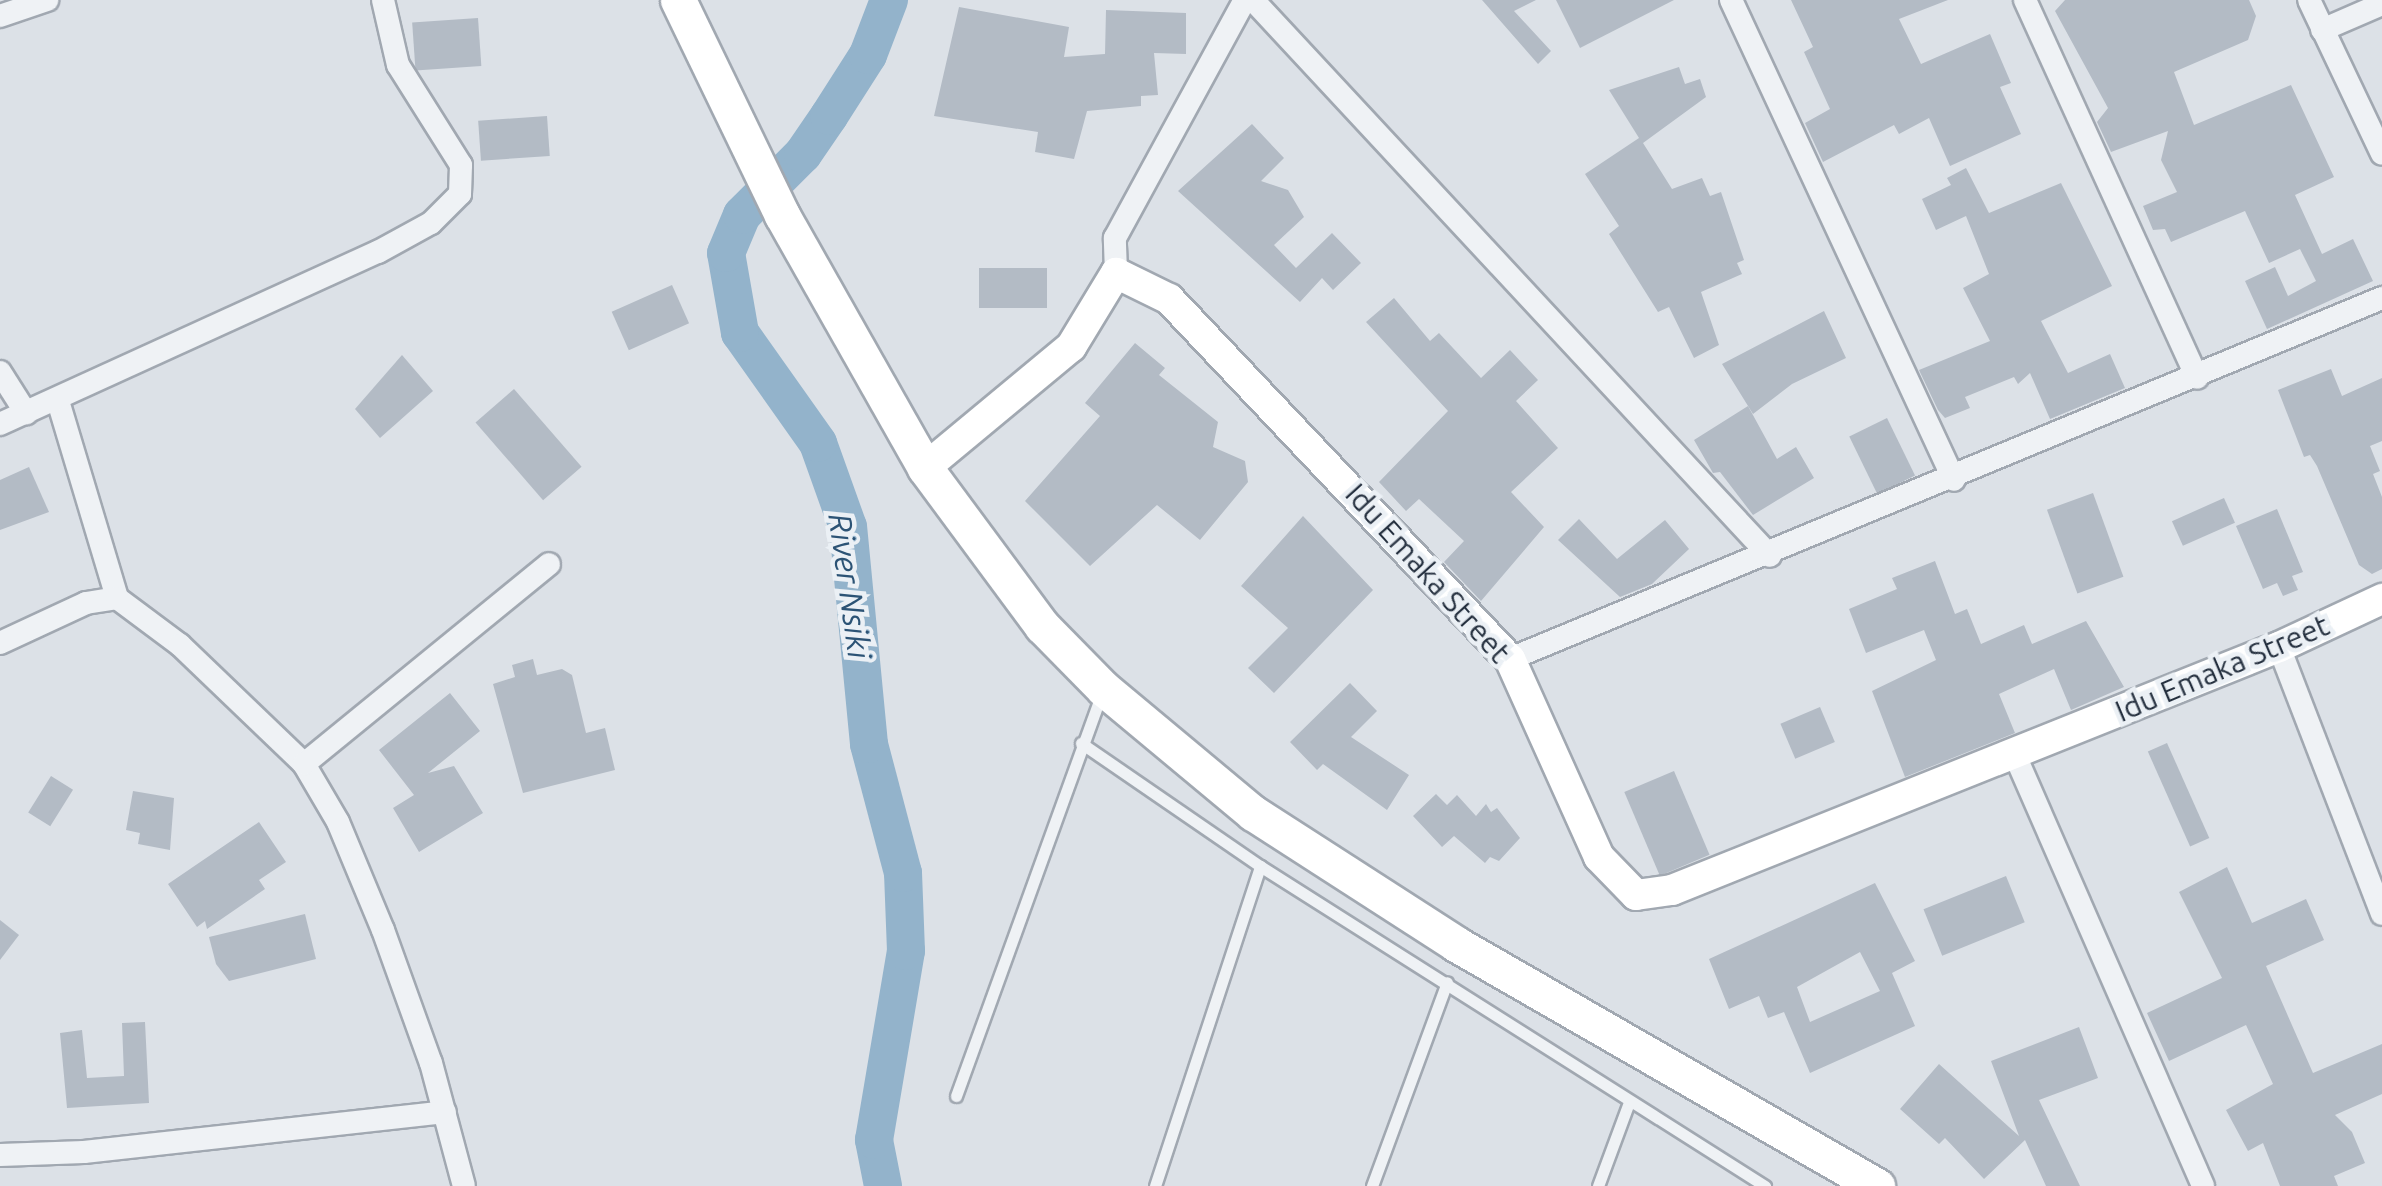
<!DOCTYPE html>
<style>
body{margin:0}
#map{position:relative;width:2382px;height:1186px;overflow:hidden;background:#dce1e7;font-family:Ubuntu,sans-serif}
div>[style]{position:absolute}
.river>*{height:38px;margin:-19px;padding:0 19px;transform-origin:19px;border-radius:19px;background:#93b3cb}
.building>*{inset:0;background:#b3bbc5;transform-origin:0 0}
.roads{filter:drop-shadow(2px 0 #a1a8b1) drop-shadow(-2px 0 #a1a8b1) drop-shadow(0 2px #a1a8b1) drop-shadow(0 -2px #a1a8b1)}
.lane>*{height:11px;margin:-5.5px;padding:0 5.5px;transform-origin:5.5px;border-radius:5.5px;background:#eff2f5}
.street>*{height:22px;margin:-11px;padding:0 11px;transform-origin:11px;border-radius:11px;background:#eff2f5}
.secondary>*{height:30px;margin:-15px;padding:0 15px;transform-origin:15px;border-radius:15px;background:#fff}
.primary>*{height:35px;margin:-17.5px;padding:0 17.5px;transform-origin:17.5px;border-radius:17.5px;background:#fff}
span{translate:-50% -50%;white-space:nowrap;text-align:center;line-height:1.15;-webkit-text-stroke:9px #ebf0f5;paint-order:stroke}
.street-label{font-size:30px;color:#25303f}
.water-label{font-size:32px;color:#2c5375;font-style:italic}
</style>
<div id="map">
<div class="river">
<i style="left:883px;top:1186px;width:47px;rotate:-101.1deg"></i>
<i style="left:874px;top:1140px;width:192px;rotate:-80.4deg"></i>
<i style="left:906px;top:951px;width:78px;rotate:-92.2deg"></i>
<i style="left:903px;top:873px;width:133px;rotate:-104.8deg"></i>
<i style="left:869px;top:744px;width:218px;rotate:-95.5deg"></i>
<i style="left:848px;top:527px;width:89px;rotate:-109.7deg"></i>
<i style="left:818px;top:443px;width:135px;rotate:-125.3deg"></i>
<i style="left:740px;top:333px;width:81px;rotate:-99.9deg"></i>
<i style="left:726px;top:253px;width:41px;rotate:-67.2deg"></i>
<i style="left:742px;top:215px;width:86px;rotate:-45deg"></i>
<i style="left:803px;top:154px;width:46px;rotate:-55.6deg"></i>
<i style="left:829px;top:116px;width:72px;rotate:-57.4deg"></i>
<i style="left:868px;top:55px;width:59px;rotate:-69.1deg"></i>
</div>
<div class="building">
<i style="clip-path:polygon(1482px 0,1536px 0,1514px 11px,1551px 51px,1538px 64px)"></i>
<i style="clip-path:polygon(1556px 0,1674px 0,1580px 48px)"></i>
<i style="clip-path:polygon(1791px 0,1948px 0,1899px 19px,1921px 64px,1990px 34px,2011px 83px,2000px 87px,2021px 134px,1950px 166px,1929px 118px,1899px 134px,1894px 125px,1823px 162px,1805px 123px,1830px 109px,1804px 52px,1813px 47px)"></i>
<i style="clip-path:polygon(2065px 0,2249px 0,2256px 16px,2248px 40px,2174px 72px,2194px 125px,2291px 85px,2334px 177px,2295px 195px,2322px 254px,2353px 239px,2373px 281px,2267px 329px,2245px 281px,2275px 267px,2288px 296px,2316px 281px,2300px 249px,2269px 263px,2245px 211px,2171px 242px,2165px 229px,2153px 230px,2143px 206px,2177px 192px,2161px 160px,2168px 131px,2111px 152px,2097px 122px,2108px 108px,2055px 11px)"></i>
<i style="clip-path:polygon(959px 7px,1069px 27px,1064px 57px,1105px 54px,1106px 10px,1186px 13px,1186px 54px,1154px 53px,1158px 95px,1141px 96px,1141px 106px,1087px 111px,1074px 159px,1035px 152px,1038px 132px,934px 116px)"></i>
<i style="left:478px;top:18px;width:48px;height:66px;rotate:86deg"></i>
<i style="clip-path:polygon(1679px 67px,1685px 84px,1700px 79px,1706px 97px,1643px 143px,1672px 189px,1702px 178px,1710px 196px,1721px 192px,1744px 260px,1737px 263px,1742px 274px,1701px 292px,1719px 345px,1694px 358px,1669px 307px,1658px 312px,1609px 234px,1619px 226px,1585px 174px,1639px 138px,1609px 90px)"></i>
<i style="left:547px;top:116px;width:40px;height:69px;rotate:86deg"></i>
<i style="clip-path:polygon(1252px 124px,1284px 158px,1261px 181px,1288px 190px,1304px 217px,1274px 245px,1296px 268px,1332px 233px,1361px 263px,1333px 290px,1322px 278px,1300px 302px,1178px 191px)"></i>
<i style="clip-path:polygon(1966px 168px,1989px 213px,2061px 183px,2112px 286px,2041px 321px,2068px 373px,2110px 354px,2125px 388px,2050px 419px,2030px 373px,2018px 384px,2014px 377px,1965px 397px,1970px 408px,1945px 418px,1938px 410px,1919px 370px,1990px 341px,1963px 288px,1989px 274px,1966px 216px,1936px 230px,1922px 199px,1951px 185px,1947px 178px)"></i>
<i style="left:979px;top:268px;width:68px;height:40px"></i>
<i style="left:672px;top:285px;width:42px;height:66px;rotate:66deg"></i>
<i style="clip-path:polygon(1394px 298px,1430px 341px,1439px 333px,1481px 378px,1510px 350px,1538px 380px,1516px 401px,1558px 448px,1511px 492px,1544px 527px,1481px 601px,1444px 562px,1464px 541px,1419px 499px,1406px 511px,1379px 482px,1448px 411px,1366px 322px)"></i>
<i style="clip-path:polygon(1824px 311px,1846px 358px,1792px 384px,1753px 414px,1722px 364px)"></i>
<i style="clip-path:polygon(1135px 343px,1165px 368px,1159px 375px,1218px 422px,1213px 447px,1245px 461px,1248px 482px,1200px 540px,1157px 505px,1090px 566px,1025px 501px,1100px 416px,1085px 403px)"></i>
<i style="clip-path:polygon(402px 355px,433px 391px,380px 438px,355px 409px)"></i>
<i style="clip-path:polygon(2331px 369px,2342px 396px,2382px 378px,2382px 441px,2370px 446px,2380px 471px,2373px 474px,2382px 497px,2382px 569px,2372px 574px,2359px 565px,2317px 466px,2310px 455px,2304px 457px,2278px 390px)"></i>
<i style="left:514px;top:389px;width:103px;height:51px;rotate:49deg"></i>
<i style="clip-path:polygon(1748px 406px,1777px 459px,1796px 447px,1814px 478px,1753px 515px,1720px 472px,1713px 473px,1694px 440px)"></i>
<i style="left:1887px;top:418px;width:64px;height:42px;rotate:64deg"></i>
<i style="clip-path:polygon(29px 467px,49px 512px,0 530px,0 480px)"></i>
<i style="left:2093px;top:493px;width:89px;height:49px;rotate:70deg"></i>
<i style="left:2224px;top:498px;width:27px;height:57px;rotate:66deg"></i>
<i style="clip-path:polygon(2277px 509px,2303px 572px,2292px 576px,2298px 590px,2283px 596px,2277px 583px,2263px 589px,2236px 526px)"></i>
<i style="clip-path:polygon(1303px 516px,1373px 590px,1274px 693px,1248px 668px,1288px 628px,1241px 586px)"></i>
<i style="clip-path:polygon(1579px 519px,1617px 559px,1665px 520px,1689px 549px,1652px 584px,1620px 597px,1558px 540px)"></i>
<i style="clip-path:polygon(1935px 561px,1955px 614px,1967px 609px,1981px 644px,2024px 625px,2032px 644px,2086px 621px,2124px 687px,2071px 710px,2054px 669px,1999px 694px,2015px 733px,1905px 777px,1872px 691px,1936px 660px,1924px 630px,1866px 653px,1849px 609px,1897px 589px,1892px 578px)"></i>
<i style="clip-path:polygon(533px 659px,537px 675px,562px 669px,572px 675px,586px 733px,605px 728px,615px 770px,523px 793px,493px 684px,515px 677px,512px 665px)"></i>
<i style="clip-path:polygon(1350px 683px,1377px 711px,1351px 737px,1409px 775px,1387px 810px,1323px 764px,1317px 770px,1290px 742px)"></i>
<i style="clip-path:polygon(450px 693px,480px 731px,428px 773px,454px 766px,483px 813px,419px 852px,393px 808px,414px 795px,379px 750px)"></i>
<i style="left:1820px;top:707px;width:38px;height:43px;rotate:67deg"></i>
<i style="left:2167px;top:743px;width:104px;height:21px;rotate:66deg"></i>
<i style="left:1674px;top:771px;width:91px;height:54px;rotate:67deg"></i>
<i style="left:51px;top:776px;width:26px;height:43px;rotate:32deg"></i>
<i style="clip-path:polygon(133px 791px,174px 798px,170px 850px,138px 844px,140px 833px,126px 830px)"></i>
<i style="clip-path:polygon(1436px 794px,1447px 805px,1457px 795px,1476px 816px,1486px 804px,1491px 812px,1497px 808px,1520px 838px,1499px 861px,1490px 857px,1485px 863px,1454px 836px,1442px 847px,1413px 816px)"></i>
<i style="clip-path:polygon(259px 822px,286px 862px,259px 880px,265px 889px,207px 929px,205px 921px,197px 927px,168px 884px)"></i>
<i style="clip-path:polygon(2227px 867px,2252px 923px,2306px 899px,2324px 940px,2266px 966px,2313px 1073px,2382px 1044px,2382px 1094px,2335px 1115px,2352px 1132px,2365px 1163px,2334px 1176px,2338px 1186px,2280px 1186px,2263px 1143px,2248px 1151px,2226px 1110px,2273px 1084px,2246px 1025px,2169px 1061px,2147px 1013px,2222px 978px,2179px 892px)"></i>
<i style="left:2006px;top:876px;width:50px;height:89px;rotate:68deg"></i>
<i style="clip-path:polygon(evenodd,1875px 883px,1915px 961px,1892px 973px,1915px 1026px,1810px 1073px,1784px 1012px,1768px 1018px,1759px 996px,1729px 1009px,1709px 959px,1875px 883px,1860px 952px,1880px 991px,1810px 1022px,1797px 987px,1860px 952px)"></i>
<i style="clip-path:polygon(305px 914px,316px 959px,229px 981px,216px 964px,209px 937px)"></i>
<i style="clip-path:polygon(0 920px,19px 935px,0 960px)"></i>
<i style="clip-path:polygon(145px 1022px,149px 1103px,67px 1108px,60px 1033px,82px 1030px,87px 1078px,124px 1076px,122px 1023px)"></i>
<i style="clip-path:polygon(2079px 1027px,2098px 1078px,2039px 1100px,2080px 1186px,2046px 1186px,2025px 1140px,1984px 1179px,1945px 1138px,1939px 1144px,1900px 1109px,1939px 1064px,2019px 1136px,1991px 1061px)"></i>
</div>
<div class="roads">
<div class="lane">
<i style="left:1081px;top:743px;width:217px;rotate:34.5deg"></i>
<i style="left:1260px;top:866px;width:598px;rotate:32.36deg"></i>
<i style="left:956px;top:1096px;width:429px;rotate:-70.1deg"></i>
<i style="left:1155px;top:1186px;width:337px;rotate:-71.8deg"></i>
<i style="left:1372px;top:1186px;width:217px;rotate:-69.8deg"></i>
<i style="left:1598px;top:1186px;width:90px;rotate:-69.7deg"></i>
</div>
<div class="street">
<i style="left:1253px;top:0;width:759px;rotate:47.08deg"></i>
<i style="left:1731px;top:0;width:529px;rotate:65.08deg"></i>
<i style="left:2025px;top:0;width:415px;rotate:65.5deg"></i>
<i style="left:2309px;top:0;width:170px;rotate:64.6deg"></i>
<i style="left:0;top:16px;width:50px;rotate:-18.8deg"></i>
<i style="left:2322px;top:30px;width:65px;rotate:-23.4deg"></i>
<i style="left:1116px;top:273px;width:35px;rotate:-92deg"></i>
<i style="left:1115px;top:238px;width:271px;rotate:-61.4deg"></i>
<i style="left:0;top:372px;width:49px;rotate:57.6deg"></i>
<i style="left:58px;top:401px;width:206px;rotate:73.3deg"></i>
<i style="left:0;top:424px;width:415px;rotate:-24.5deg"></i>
<i style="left:378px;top:252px;width:60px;rotate:-28.7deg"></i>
<i style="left:431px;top:223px;width:41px;rotate:-45deg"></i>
<i style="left:460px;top:194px;width:29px;rotate:-88deg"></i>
<i style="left:461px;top:165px;width:118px;rotate:-122.2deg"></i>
<i style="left:398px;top:65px;width:67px;rotate:-103deg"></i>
<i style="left:0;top:643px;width:95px;rotate:-24.9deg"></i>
<i style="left:86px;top:603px;width:31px;rotate:-9deg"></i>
<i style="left:117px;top:598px;width:79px;rotate:36.7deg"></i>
<i style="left:180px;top:645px;width:172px;rotate:43.8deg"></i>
<i style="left:304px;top:764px;width:67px;rotate:59.6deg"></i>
<i style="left:338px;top:822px;width:117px;rotate:67.4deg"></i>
<i style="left:383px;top:930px;width:141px;rotate:70.2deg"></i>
<i style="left:431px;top:1063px;width:127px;rotate:75deg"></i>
<i style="left:2279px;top:647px;width:286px;rotate:68.9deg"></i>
<i style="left:1510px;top:659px;width:944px;rotate:-22.49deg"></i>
<i style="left:2014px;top:753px;width:472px;rotate:66.4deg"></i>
<i style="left:304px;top:764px;width:316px;rotate:-39.2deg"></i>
<i style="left:0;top:1155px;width:84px;rotate:-2deg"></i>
<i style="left:84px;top:1152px;width:363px;rotate:-6.3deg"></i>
</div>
<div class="secondary">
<i style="left:925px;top:468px;width:190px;rotate:-39.7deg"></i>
<i style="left:1071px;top:347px;width:87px;rotate:-58.7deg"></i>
<i style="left:1116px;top:273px;width:59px;rotate:26.1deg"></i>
<i style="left:1169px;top:299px;width:496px;rotate:46.6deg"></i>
<i style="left:1510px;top:659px;width:217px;rotate:65.8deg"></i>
<i style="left:1599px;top:857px;width:53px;rotate:45.8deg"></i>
<i style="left:1636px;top:895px;width:36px;rotate:-8deg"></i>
<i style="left:1672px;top:890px;width:654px;rotate:-21.82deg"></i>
<i style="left:2279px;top:647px;width:114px;rotate:-25deg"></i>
</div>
<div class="primary">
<i style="left:678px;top:0;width:239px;rotate:64.2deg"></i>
<i style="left:782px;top:215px;width:291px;rotate:60.5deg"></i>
<i style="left:925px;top:468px;width:197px;rotate:53.5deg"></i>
<i style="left:1042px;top:626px;width:88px;rotate:45.5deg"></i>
<i style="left:1104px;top:689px;width:194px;rotate:39.8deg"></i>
<i style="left:1253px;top:813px;width:242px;rotate:32.8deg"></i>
<i style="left:1456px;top:944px;width:486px;rotate:29.9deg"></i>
</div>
</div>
<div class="street-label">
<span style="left:1428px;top:573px;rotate:48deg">Idu Emaka Street</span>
<span style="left:2222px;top:668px;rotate:-23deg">Idu Emaka Street</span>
</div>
<div class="water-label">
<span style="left:850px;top:586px;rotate:82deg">River Nsiki</span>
</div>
</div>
